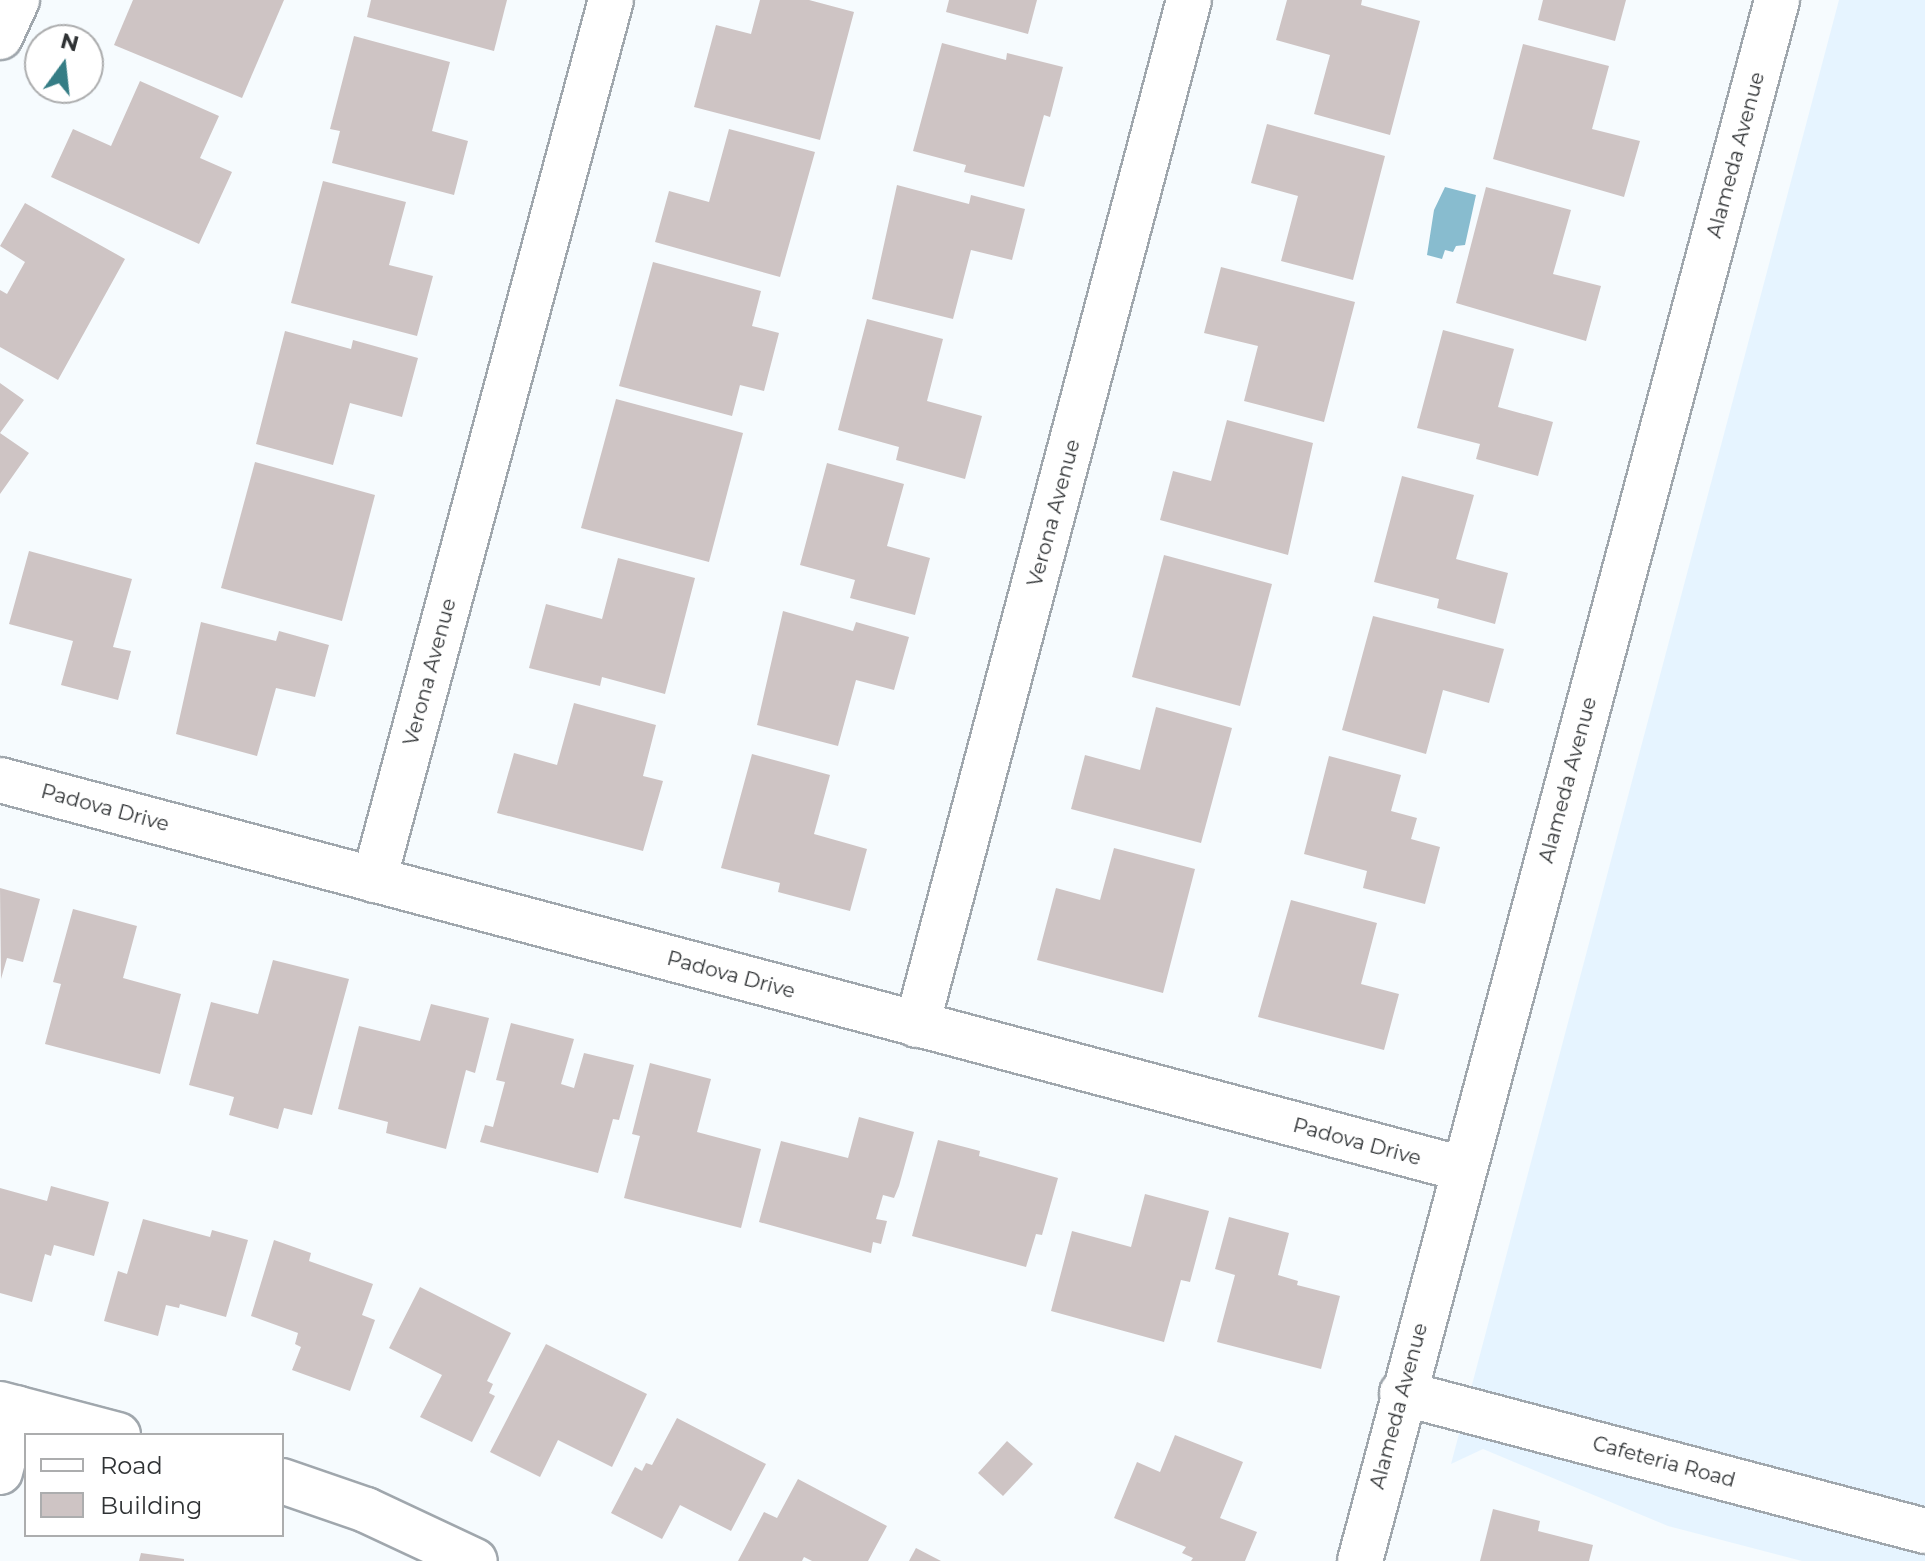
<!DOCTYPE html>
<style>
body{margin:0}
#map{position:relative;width:1925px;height:1561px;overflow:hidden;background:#f6fbfe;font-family:Montserrat,sans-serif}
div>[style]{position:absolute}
.built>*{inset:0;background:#e6f4ff}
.water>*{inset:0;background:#88bccf}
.building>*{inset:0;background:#cec4c4}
.roads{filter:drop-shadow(2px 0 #a0a7ad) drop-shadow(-2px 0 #a0a7ad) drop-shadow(0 2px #a0a7ad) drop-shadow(0 -2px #a0a7ad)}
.minor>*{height:44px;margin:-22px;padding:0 22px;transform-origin:22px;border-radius:22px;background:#fff}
span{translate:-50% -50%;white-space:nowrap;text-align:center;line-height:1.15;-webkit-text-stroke:7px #fff;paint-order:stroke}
.street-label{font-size:20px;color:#2f3234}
.legend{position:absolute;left:24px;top:1433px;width:260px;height:104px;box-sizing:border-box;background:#fff;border:2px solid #acadae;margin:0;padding:10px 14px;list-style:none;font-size:24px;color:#2f3234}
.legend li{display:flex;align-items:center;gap:16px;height:40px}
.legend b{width:40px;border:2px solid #acadae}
.north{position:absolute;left:24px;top:24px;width:80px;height:80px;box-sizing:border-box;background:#fff;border:2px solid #acadae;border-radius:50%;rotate:15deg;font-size:22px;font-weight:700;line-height:32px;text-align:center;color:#2f3234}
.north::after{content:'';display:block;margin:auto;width:28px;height:36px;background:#357d85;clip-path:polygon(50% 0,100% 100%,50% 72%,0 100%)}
</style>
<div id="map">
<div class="built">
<div style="clip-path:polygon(1839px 0,1925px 0,1925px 1561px,1802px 1561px,1668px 1526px,1483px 1449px,1451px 1464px)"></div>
</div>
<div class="water">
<div style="clip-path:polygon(1445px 187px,1476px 195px,1465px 245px,1456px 246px,1453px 252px,1445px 250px,1442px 259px,1427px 255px,1434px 210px)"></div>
</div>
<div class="building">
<div style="clip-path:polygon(133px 0,284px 0,242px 98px,114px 45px)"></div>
<div style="clip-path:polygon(371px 0,507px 0,494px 51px,367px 17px)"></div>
<div style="clip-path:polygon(760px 0,809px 0,854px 12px,820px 140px,694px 107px,716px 25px,751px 34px)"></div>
<div style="clip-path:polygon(949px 0,1037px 0,1028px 34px,946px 12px)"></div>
<div style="clip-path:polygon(1287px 0,1362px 0,1361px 5px,1420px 21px,1390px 135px,1314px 114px,1330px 55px,1276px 40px)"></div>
<div style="clip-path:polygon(1543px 0,1626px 0,1615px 41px,1538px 20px)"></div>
<div style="clip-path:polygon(354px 36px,450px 62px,432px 131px,468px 141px,454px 195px,332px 163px,340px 131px,330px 129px)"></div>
<div style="clip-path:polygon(942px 43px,1006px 60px,1007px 53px,1063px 67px,1050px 117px,1044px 115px,1024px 187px,964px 172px,966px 165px,913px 151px)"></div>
<div style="clip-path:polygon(1523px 44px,1609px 66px,1592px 129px,1640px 141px,1624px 197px,1493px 159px)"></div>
<div style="clip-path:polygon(140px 81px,219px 116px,200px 158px,232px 172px,199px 244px,51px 177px,73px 129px,111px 146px)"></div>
<div style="clip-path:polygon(1267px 124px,1385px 156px,1353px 280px,1281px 261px,1298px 196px,1251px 183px)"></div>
<div style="clip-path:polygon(729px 129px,815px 152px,780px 277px,655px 242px,669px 191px,709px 202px)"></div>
<div style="clip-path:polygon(323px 181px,406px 202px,389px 265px,433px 276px,417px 336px,291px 303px)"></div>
<div style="clip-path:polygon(897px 185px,969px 204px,971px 195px,1025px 209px,1012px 260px,971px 250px,953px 319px,872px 299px)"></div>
<div style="clip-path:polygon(1486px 187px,1571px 210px,1553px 274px,1601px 286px,1586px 341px,1456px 303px)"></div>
<div style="clip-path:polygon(25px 203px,125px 259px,58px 380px,0 347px,0 290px,7px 294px,25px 262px,0 246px)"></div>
<div style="clip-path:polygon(653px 262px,761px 291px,752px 326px,779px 333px,764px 391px,740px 385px,732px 416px,619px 386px)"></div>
<div style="clip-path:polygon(1221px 267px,1355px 302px,1324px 422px,1244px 401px,1258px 346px,1204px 333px)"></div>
<div style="clip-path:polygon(867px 319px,943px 339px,927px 401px,982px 416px,965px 479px,896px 460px,899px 447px,838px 430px)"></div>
<div style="clip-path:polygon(1443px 330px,1514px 349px,1498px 407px,1553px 422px,1538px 476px,1476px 459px,1480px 444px,1417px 428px)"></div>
<div style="clip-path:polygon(285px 331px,351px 349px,353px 340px,418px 358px,402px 417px,350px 403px,333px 465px,256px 444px)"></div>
<div style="clip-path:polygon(0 383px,24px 400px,0 433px,29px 453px,0 494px)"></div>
<div style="clip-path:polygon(616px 399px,743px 433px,709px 562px,581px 528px)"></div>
<div style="clip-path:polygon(1227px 420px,1313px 443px,1288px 555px,1160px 520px,1173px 471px,1211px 481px)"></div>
<div style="clip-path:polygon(255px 462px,375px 495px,342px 621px,221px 588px)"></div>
<div style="clip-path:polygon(827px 463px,904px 484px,887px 546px,930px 558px,915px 615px,850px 598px,855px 580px,800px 565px)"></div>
<div style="clip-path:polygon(1402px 476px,1474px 495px,1456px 559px,1508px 573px,1495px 624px,1437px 608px,1439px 599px,1374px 582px)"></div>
<div style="clip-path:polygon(29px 551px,132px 579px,113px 647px,131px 651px,118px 700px,61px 685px,73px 641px,9px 624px)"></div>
<div style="clip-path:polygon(1164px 555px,1272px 584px,1240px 706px,1132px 677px)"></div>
<div style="clip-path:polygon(618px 558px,695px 578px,665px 694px,602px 677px,600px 686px,529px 668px,546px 604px,602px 619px)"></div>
<div style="clip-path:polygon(783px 611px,853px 631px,856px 622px,909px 637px,894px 690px,856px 680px,838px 746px,757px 725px)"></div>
<div style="clip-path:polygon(1373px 616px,1504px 649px,1489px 703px,1443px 690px,1426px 754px,1342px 730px)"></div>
<div style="clip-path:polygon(201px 622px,276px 641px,279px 631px,329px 645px,315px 697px,276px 688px,257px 756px,176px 734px)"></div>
<div style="clip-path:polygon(574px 703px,656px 725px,643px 776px,663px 781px,643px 851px,497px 813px,514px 753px,557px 765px)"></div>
<div style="clip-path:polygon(1156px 707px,1232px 728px,1201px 843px,1071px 809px,1085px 755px,1140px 770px)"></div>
<div style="clip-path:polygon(752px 754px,830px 775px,814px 834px,867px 849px,850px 911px,778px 892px,780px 883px,721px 868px)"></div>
<div style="clip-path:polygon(1329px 756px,1401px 775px,1391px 811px,1417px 818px,1411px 839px,1440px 847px,1425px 904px,1363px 888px,1367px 871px,1304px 854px)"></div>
<div style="clip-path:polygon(1114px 848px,1195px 869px,1163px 993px,1037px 960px,1056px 888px,1100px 900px)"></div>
<div style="clip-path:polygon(0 888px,40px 899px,23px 962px,7px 958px,1px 979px)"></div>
<div style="clip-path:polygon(1291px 900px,1377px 923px,1361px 984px,1399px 994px,1384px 1050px,1258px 1017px)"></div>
<div style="clip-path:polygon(73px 909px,137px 926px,123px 978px,181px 994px,160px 1074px,45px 1044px,61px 984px,53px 982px)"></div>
<div style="clip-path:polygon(273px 960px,349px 979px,312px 1115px,284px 1108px,278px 1129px,229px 1115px,234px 1097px,189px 1085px,211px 1002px,258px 1014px)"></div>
<div style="clip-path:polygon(431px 1004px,489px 1018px,475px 1073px,466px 1070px,446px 1149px,386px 1133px,388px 1122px,338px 1109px,359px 1026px,420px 1041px)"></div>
<div style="clip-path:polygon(511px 1023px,574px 1039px,561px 1084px,574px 1088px,584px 1053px,634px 1065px,619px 1120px,613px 1119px,598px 1173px,480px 1142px,485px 1125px,493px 1127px,505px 1082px,496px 1080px)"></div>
<div style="clip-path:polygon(650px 1063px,711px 1079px,697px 1132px,761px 1149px,741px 1228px,624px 1198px,640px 1136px,632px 1134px)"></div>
<div style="clip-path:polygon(859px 1117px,914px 1132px,899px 1186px,894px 1198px,883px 1195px,876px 1219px,887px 1221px,881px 1244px,873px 1242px,871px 1253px,759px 1222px,781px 1141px,848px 1158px)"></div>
<div style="clip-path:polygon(938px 1140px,980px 1151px,979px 1156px,1058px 1178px,1042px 1235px,1036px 1234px,1026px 1267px,912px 1236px)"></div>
<div style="clip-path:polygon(51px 1186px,109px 1202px,94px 1256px,54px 1245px,51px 1256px,45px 1254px,32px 1302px,0 1293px,0 1188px,47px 1201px)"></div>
<div style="clip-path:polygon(1145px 1194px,1209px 1211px,1190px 1282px,1181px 1280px,1164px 1342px,1051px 1311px,1072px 1231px,1131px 1247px)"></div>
<div style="clip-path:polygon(1229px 1217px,1289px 1233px,1278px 1275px,1298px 1281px,1297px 1285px,1340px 1296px,1321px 1369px,1217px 1342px,1235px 1275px,1215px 1269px)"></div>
<div style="clip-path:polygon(143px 1219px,210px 1237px,212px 1230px,248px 1240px,226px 1317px,180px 1304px,179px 1308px,166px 1305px,158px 1336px,104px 1321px,118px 1271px,127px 1274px)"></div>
<div style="clip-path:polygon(274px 1240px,311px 1253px,309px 1261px,373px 1284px,362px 1315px,375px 1320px,350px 1391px,292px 1370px,301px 1347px,295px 1344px,298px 1333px,251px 1316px)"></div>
<div style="clip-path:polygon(420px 1287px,511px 1333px,487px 1381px,493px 1384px,489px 1393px,495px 1396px,472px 1442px,420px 1417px,442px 1375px,389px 1348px)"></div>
<div style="clip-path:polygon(546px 1344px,647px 1394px,612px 1467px,558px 1440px,540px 1477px,490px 1452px)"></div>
<div style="clip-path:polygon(677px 1418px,766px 1464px,731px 1531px,680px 1505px,662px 1539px,611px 1513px,635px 1467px,642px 1471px,646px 1463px,652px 1465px)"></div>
<div style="clip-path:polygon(1175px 1435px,1243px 1462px,1220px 1518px,1257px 1532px,1245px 1561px,1191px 1561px,1193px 1558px,1182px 1553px,1186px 1547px,1114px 1518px,1137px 1462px,1160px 1472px)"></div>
<div style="clip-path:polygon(1007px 1441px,1033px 1464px,1003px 1496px,978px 1473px)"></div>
<div style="clip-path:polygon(798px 1479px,887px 1526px,868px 1561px,812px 1561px,804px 1557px,802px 1561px,738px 1561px,764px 1512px,777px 1518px)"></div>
<div style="clip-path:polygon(1493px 1509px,1540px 1521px,1538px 1531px,1593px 1545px,1589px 1561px,1480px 1561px)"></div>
<div style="clip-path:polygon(916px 1548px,941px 1561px,909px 1561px)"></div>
<div style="clip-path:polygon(141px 1553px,184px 1559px,184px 1561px,139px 1561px)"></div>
</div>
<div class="roads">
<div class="minor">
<div style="left:0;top:37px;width:41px;rotate:-65.3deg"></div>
<div style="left:0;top:780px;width:1514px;rotate:14.89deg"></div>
<div style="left:374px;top:880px;width:911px;rotate:-74.93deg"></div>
<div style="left:917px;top:1025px;width:1060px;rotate:-75.14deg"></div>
<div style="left:1402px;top:1393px;width:541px;rotate:14.78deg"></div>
<div style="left:0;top:1404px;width:122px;rotate:14.7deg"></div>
<div style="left:0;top:1472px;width:66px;rotate:-75.1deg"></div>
<div style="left:282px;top:1481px;width:89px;rotate:19deg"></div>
<div style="left:366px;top:1510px;width:120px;rotate:25.1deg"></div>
<div style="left:1360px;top:1561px;width:1616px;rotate:-75.04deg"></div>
</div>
</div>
<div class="street-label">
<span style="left:1736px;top:155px;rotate:-75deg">Alameda Avenue</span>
<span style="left:1054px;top:513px;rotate:-75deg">Verona Avenue</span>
<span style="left:430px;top:672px;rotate:-75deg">Verona Avenue</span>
<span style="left:1568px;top:780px;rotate:-75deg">Alameda Avenue</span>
<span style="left:105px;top:808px;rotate:15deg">Padova Drive</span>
<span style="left:731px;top:975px;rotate:15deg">Padova Drive</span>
<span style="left:1357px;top:1142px;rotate:15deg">Padova Drive</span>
<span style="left:1399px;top:1406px;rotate:-75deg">Alameda Avenue</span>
<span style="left:1664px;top:1462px;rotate:15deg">Cafeteria Road</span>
</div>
<ul class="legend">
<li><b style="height:10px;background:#fff"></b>Road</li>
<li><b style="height:22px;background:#cec4c4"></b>Building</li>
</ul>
<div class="north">N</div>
</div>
